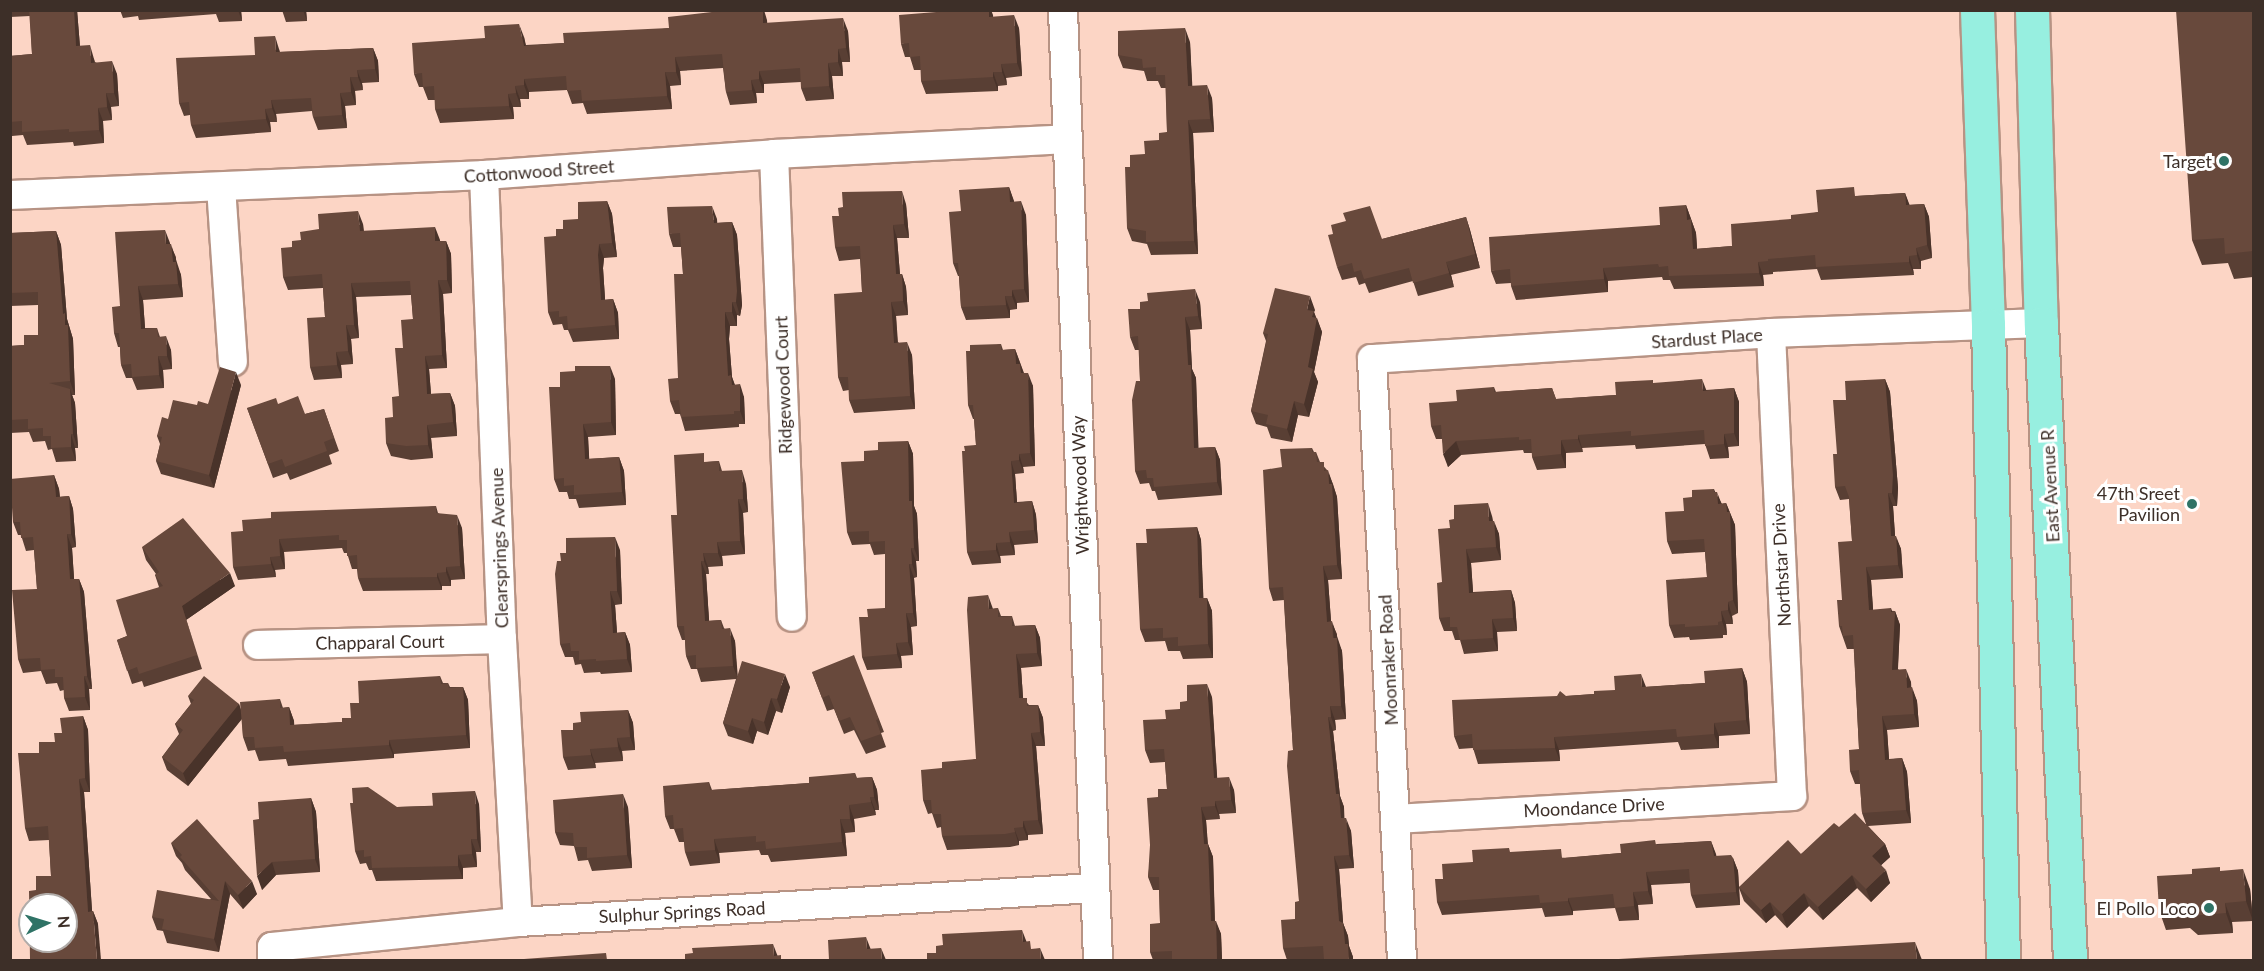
<!DOCTYPE html>
<style>
body{margin:0}
#map{position:relative;width:2264px;height:971px;overflow:hidden;background:#fcd5c5;font-family:Lato,sans-serif}
div>[style]{position:absolute}
.roads{filter:drop-shadow(2px 0 #b79384) drop-shadow(-2px 0 #b79384) drop-shadow(0 2px #b79384) drop-shadow(0 -2px #b79384)}
.minor>*{height:28px;margin:-14px;padding:0 14px;transform-origin:14px;border-radius:14px;background:#fff}
.major>*{height:33px;margin:-16.5px;padding:0 16.5px;transform-origin:16.5px;border-radius:16.5px;background:#97efe0}
.wall>*{inset:0;background:#593f34}
.shaded-wall>*{inset:0;background:#49332a}
.building>*{inset:0;background:#68493c}
.dots>*{width:16px;height:16px;translate:-50% -50%;box-sizing:border-box;border:3px solid #fff;border-radius:50%}
span{translate:-50% -50%;white-space:nowrap;text-align:center;line-height:1.15;-webkit-text-stroke:6px #fff;paint-order:stroke}
.poi-label{font-size:18px;color:#3d2f28}
.right{translate:-100% -50%;text-align:right}
.street-label{font-size:18px;color:#3d2f28}
.frame{position:absolute;inset:0;border:12px solid #3d2f28;pointer-events:none}
.north{position:absolute;left:18px;top:893px;width:60px;height:60px;box-sizing:border-box;background:#fff;border:2px solid #b1aca9;border-radius:50%;rotate:86deg;font-size:16px;font-weight:700;line-height:24px;text-align:center;color:#3d2f28}
.north::after{content:'';display:block;margin:auto;width:21px;height:27px;background:#2f7366;clip-path:polygon(50% 0,100% 100%,50% 72%,0 100%)}
</style>
<div id="map">
<div class="roads">
<div class="minor">
<div style="left:1063px;top:10px;width:951px;rotate:87.89deg"></div>
<div style="left:774px;top:154px;width:463px;rotate:87.8deg"></div>
<div style="left:484px;top:175px;width:464px;rotate:87.8deg"></div>
<div style="left:502px;top:639px;width:283px;rotate:86.8deg"></div>
<div style="left:221px;top:187px;width:175px;rotate:86.1deg"></div>
<div style="left:10px;top:195px;width:474px;rotate:-2.4deg"></div>
<div style="left:484px;top:175px;width:291px;rotate:-4.1deg"></div>
<div style="left:774px;top:154px;width:294px;rotate:-2.9deg"></div>
<div style="left:258px;top:645px;width:244px;rotate:-1.4deg"></div>
<div style="left:1396px;top:819px;width:397px;rotate:-3.3deg"></div>
<div style="left:1792px;top:796px;width:463px;rotate:-92.6deg"></div>
<div style="left:272px;top:960px;width:13px;rotate:-90deg"></div>
<div style="left:272px;top:947px;width:247px;rotate:-5.8deg"></div>
<div style="left:518px;top:922px;width:577px;rotate:-3.38deg"></div>
<div style="left:1402px;top:960px;width:602px;rotate:-92.86deg"></div>
<div style="left:1372px;top:359px;width:400px;rotate:-3.7deg"></div>
<div style="left:1771px;top:333px;width:270px;rotate:-2.1deg"></div>
</div>
<div class="major">
<div style="left:1977px;top:10px;width:315px;rotate:88deg"></div>
<div style="left:1988px;top:325px;width:635px;rotate:88.65deg"></div>
<div style="left:2032px;top:10px;width:313px;rotate:88.4deg"></div>
<div style="left:2041px;top:323px;width:638px;rotate:87.39deg"></div>
</div>
</div>
<div class="wall">
<div style="clip-path:polygon(10px 10px,77px 10px,80px 46px,94px 59px,95px 62px,117px 74px,119px 106px,111px 107px,112px 120px,103px 121px,104px 143px,74px 146px,73px 142px,27px 145px,23px 135px,12px 136px,10px 131px,10px 56px,32px 54px,30px 16px,10px 17px)"></div>
<div style="clip-path:polygon(120px 10px,241px 10px,242px 21px,219px 22px,216px 14px,139px 20px,138px 16px,123px 18px)"></div>
<div style="clip-path:polygon(282px 10px,306px 10px,307px 21px,286px 22px)"></div>
<div style="clip-path:polygon(2253px 10px,2253px 277px,2234px 279px,2228px 263px,2202px 265px,2192px 240px)"></div>
<div style="clip-path:polygon(993px 15px,993px 17px,1019px 28px,1022px 76px,1006px 78px,1007px 85px,998px 86px,998px 91px,926px 94px,921px 81px,921px 70px,914px 70px,910px 57px,905px 57px,901px 44px)"></div>
<div style="clip-path:polygon(767px 20px,767px 23px,848px 31px,850px 62px,842px 62px,843px 76px,832px 76px,834px 99px,806px 101px,801px 88px,801px 82px,764px 84px,764px 93px,756px 93px,757px 103px,730px 105px,726px 92px,723px 68px,680px 71px,681px 85px,670px 86px,672px 109px,587px 114px,583px 103px,572px 104px,567px 90px,529px 92px,529px 99px,520px 99px,521px 107px,513px 107px,514px 119px,440px 123px,435px 109px,435px 100px,428px 100px,423px 87px,419px 87px,414px 74px,524px 37px,526px 45px,564px 43px,669px 28px)"></div>
<div style="clip-path:polygon(1190px 42px,1192px 86px,1212px 98px,1214px 132px,1193px 133px,1198px 254px,1151px 255px,1147px 244px,1132px 241px,1127px 228px,1130px 167px,1145px 154px,1167px 132px,1166px 88px,1161px 88px,1158px 81px,1147px 81px,1144px 71px,1123px 68px,1118px 55px)"></div>
<div style="clip-path:polygon(373px 48px,378px 61px,379px 82px,362px 83px,363px 90px,355px 91px,356px 105px,345px 106px,347px 128px,318px 130px,313px 117px,312px 111px,276px 114px,277px 122px,270px 122px,271px 132px,196px 138px,191px 125px,190px 115px,184px 116px,179px 103px,255px 55px,279px 49px,280px 52px)"></div>
<div style="clip-path:polygon(1009px 187px,1014px 202px,1026px 215px,1029px 302px,1017px 303px,1017px 309px,1010px 310px,1010px 318px,966px 320px,961px 307px,959px 276px,958px 276px,953px 263px,961px 211px)"></div>
<div style="clip-path:polygon(1905px 193px,1909px 205px,1924px 204px,1929px 217px,1932px 258px,1921px 261px,1921px 269px,1913px 269px,1914px 275px,1821px 280px,1817px 269px,1773px 272px,1773px 274px,1763px 275px,1764px 286px,1674px 289px,1670px 280px,1663px 280px,1662px 277px,1608px 281px,1608px 292px,1516px 300px,1511px 286px,1511px 283px,1496px 284px,1491px 271px,1660px 225px,1686px 205px,1696px 233px,1697px 249px,1732px 246px,1791px 219px,1818px 212px,1857px 196px)"></div>
<div style="clip-path:polygon(607px 201px,612px 214px,617px 257px,604px 258px,603px 268px,605px 300px,613px 299px,618px 313px,619px 339px,573px 342px,568px 330px,564px 330px,562px 324px,553px 325px,548px 312px,556px 236px,563px 229px)"></div>
<div style="clip-path:polygon(906px 204px,909px 238px,897px 238px,900px 274px,902px 274px,906px 287px,908px 315px,896px 316px,898px 342px,912px 355px,915px 409px,854px 413px,849px 400px,849px 390px,843px 391px,838px 377px,862px 292px,860px 259px,839px 261px,835px 247px,839px 216px)"></div>
<div style="clip-path:polygon(1466px 217px,1470px 230px,1480px 268px,1451px 275px,1454px 287px,1418px 296px,1413px 281px,1369px 293px,1365px 283px,1359px 285px,1356px 277px,1342px 280px,1337px 267px,1382px 239px)"></div>
<div style="clip-path:polygon(717px 219px,717px 223px,732px 222px,737px 235px,742px 305px,740px 316px,737px 315px,737px 326px,730px 326px,729px 339px,732px 377px,735px 385px,744px 397px,745px 424px,739px 424px,739px 427px,685px 431px,681px 417px,680px 414px,675px 414px,670px 401px,678px 378px,683px 274px,681px 247px,673px 247px,669px 234px)"></div>
<div style="clip-path:polygon(363px 224px,364px 231px,440px 240px,440px 241px,446px 241px,451px 254px,452px 293px,443px 294px,447px 368px,429px 369px,431px 394px,450px 393px,455px 406px,457px 436px,431px 438px,433px 458px,411px 460px,391px 456px,386px 443px,399px 396px,403px 348px,413px 319px,411px 295px,356px 297px,359px 338px,351px 339px,353px 364px,341px 365px,342px 378px,314px 380px,310px 367px,325px 317px,323px 288px,288px 290px,283px 277px,292px 247px,301px 240px)"></div>
<div style="clip-path:polygon(56px 231px,61px 245px,67px 319px,73px 339px,75px 395px,72px 395px,75px 403px,78px 448px,75px 448px,76px 461px,56px 462px,52px 449px,48px 450px,45px 441px,33px 442px,29px 432px,10px 433px,10px 346px,24px 345px,38px 335px,38px 305px,10px 306px,10px 233px)"></div>
<div style="clip-path:polygon(170px 244px,176px 257px,176px 263px,181px 275px,183px 297px,143px 300px,145px 328px,157px 328px,160px 337px,171px 350px,172px 369px,163px 370px,164px 388px,137px 390px,132px 378px,126px 378px,121px 365px,120px 347px,118px 347px,114px 333px,120px 306px)"></div>
<div style="clip-path:polygon(1200px 302px,1202px 329px,1190px 330px,1192px 369px,1196px 378px,1198px 448px,1215px 447px,1220px 460px,1222px 495px,1158px 500px,1155px 491px,1152px 491px,1149px 483px,1140px 484px,1135px 471px,1140px 381px,1139px 350px,1135px 350px,1130px 337px)"></div>
<div style="clip-path:polygon(1315px 310px,1314px 312px,1322px 332px,1314px 372px,1318px 382px,1309px 417px,1298px 415px,1292px 442px,1271px 438px,1267px 427px,1256px 424px,1251px 411px,1266px 341px,1263px 333px)"></div>
<div style="clip-path:polygon(1001px 344px,1003px 350px,1015px 349px,1024px 373px,1033px 386px,1035px 466px,1023px 467px,1024px 473px,1015px 474px,1017px 502px,1032px 501px,1036px 515px,1038px 543px,1014px 545px,1015px 555px,1000px 556px,1001px 563px,972px 565px,967px 552px,965px 451px,976px 445px,974px 419px,973px 419px,968px 405px,970px 351px)"></div>
<div style="clip-path:polygon(615px 379px,616px 435px,588px 437px,589px 459px,619px 457px,624px 471px,626px 505px,579px 508px,576px 499px,569px 499px,567px 492px,559px 492px,554px 479px,560px 387px)"></div>
<div style="clip-path:polygon(1885px 379px,1890px 392px,1898px 488px,1897px 506px,1893px 506px,1895px 536px,1901px 549px,1903px 578px,1871px 580px,1873px 610px,1895px 611px,1900px 625px,1898px 669px,1911px 682px,1911px 687px,1917px 701px,1919px 727px,1887px 730px,1889px 759px,1902px 758px,1907px 772px,1911px 823px,1868px 826px,1885px 844px,1890px 857px,1881px 865px,1890px 883px,1871px 902px,1857px 888px,1823px 920px,1809px 906px,1787px 928px,1775px 915px,1766px 923px,1744px 901px,1739px 888px,1740px 905px,1696px 908px,1691px 895px,1690px 883px,1651px 885px,1653px 904px,1638px 905px,1639px 920px,1619px 921px,1615px 908px,1573px 911px,1573px 915px,1545px 917px,1542px 908px,1442px 915px,1437px 902px,1443px 879px,1473px 862px,1511px 852px,1565px 858px,1621px 853px,1657px 844px,1711px 841px,1716px 856px,1733px 858px,1738px 871px,1739px 887px,1801px 854px,1839px 827px,1866px 824px,1862px 813px,1860px 784px,1855px 784px,1850px 771px,1859px 749px,1854px 649px,1847px 649px,1839px 626px,1842px 600px,1852px 541px,1849px 499px,1840px 500px,1835px 487px,1837px 454px,1846px 400px)"></div>
<div style="clip-path:polygon(1654px 383px,1706px 390px,1734px 388px,1739px 402px,1739px 446px,1728px 447px,1729px 458px,1710px 459px,1705px 444px,1636px 449px,1635px 445px,1582px 448px,1583px 452px,1566px 453px,1566px 468px,1537px 470px,1532px 457px,1532px 453px,1524px 453px,1523px 450px,1461px 455px,1448px 467px,1442px 439px,1436px 439px,1431px 426px,1457px 401px,1494px 387px,1496px 392px,1552px 388px,1556px 399px,1616px 395px)"></div>
<div style="clip-path:polygon(241px 385px,214px 488px,161px 474px,156px 461px,160px 444px,157px 436px,168px 419px,197px 405px,208px 404px)"></div>
<div style="clip-path:polygon(278px 404px,305px 414px,324px 409px,339px 451px,329px 455px,332px 464px,290px 480px,287px 473px,273px 478px,247px 408px)"></div>
<div style="clip-path:polygon(908px 441px,913px 454px,914px 506px,917px 514px,919px 561px,916px 561px,917px 577px,914px 578px,917px 626px,911px 627px,913px 655px,901px 656px,902px 668px,867px 670px,862px 657px,868px 617px,885px 608px,885px 554px,874px 555px,870px 544px,852px 545px,847px 532px,864px 461px)"></div>
<div style="clip-path:polygon(1312px 448px,1314px 452px,1316px 452px,1320px 462px,1327px 470px,1333px 484px,1337px 497px,1342px 579px,1328px 580px,1331px 621px,1337px 634px,1337px 640px,1342px 651px,1346px 719px,1335px 720px,1336px 730px,1333px 731px,1340px 796px,1344px 807px,1344px 818px,1351px 831px,1354px 868px,1339px 869px,1343px 923px,1348px 936px,1349px 946px,1353px 957px,1324px 960px,1287px 960px,1283px 948px,1295px 919px,1299px 901px,1293px 750px,1284px 600px,1273px 601px,1269px 588px,1282px 467px)"></div>
<div style="clip-path:polygon(719px 461px,722px 471px,746px 484px,748px 512px,743px 513px,745px 554px,722px 556px,723px 566px,708px 567px,709px 574px,706px 574px,709px 621px,721px 620px,724px 628px,735px 641px,737px 676px,790px 687px,782px 713px,776px 711px,768px 735px,757px 731px,753px 744px,728px 736px,723px 723px,736px 679px,701px 682px,697px 669px,691px 669px,686px 656px,685px 640px,682px 640px,677px 626px,677px 515px,707px 462px)"></div>
<div style="clip-path:polygon(54px 475px,59px 489px,60px 497px,69px 496px,73px 509px,76px 547px,72px 548px,74px 579px,79px 579px,84px 592px,92px 689px,89px 689px,90px 710px,69px 711px,64px 698px,64px 690px,60px 691px,57px 683px,46px 684px,41px 671px,23px 673px,18px 659px,37px 589px,34px 550px,26px 551px,21px 535px,18px 535px,13px 522px)"></div>
<div style="clip-path:polygon(1715px 492px,1722px 504px,1726px 503px,1735px 525px,1738px 613px,1732px 616px,1733px 624px,1726px 624px,1727px 635px,1723px 635px,1723px 638px,1690px 640px,1689px 637px,1674px 638px,1669px 625px,1707px 577px,1705px 552px,1672px 554px,1667px 541px,1684px 511px)"></div>
<div style="clip-path:polygon(436px 506px,438px 513px,462px 528px,465px 579px,451px 580px,451px 586px,442px 586px,442px 590px,363px 591px,358px 578px,357px 569px,352px 569px,347px 553px,344px 553px,342px 548px,284px 552px,285px 569px,275px 570px,276px 577px,238px 580px,233px 567px,243px 531px)"></div>
<div style="clip-path:polygon(1492px 516px,1493px 521px,1499px 534px,1501px 560px,1471px 563px,1473px 592px,1511px 590px,1515px 603px,1517px 631px,1497px 632px,1498px 651px,1464px 654px,1460px 640px,1455px 640px,1452px 631px,1444px 631px,1439px 618px,1442px 582px,1450px 528px)"></div>
<div style="clip-path:polygon(1197px 527px,1201px 540px,1203px 598px,1207px 598px,1212px 611px,1213px 658px,1183px 659px,1180px 651px,1168px 651px,1165px 641px,1145px 642px,1140px 629px,1147px 543px)"></div>
<div style="clip-path:polygon(142px 547px,235px 586px,186px 620px,202px 669px,144px 687px,142px 681px,132px 684px,117px 640px,127px 636px,159px 587px,155px 575px,156px 574px,146px 560px)"></div>
<div style="clip-path:polygon(620px 550px,622px 604px,615px 605px,617px 633px,625px 632px,630px 645px,632px 672px,601px 674px,600px 672px,584px 673px,581px 664px,575px 665px,573px 657px,565px 657px,560px 644px)"></div>
<div style="clip-path:polygon(998px 608px,1001px 616px,1012px 616px,1015px 626px,1035px 625px,1040px 638px,1042px 666px,1021px 668px,1023px 698px,1029px 705px,1038px 705px,1043px 718px,1045px 746px,1036px 746px,1043px 834px,1028px 835px,1028px 840px,1019px 841px,1019px 845px,1010px 847px,947px 850px,942px 836px,941px 827px,937px 828px,932px 813px,928px 814px,923px 800px,942px 768px,976px 759px,993px 609px)"></div>
<div style="clip-path:polygon(1742px 668px,1747px 682px,1750px 734px,1719px 736px,1719px 748px,1681px 750px,1678px 742px,1559px 750px,1560px 761px,1478px 764px,1473px 748px,1459px 749px,1454px 736px,1566px 696px,1594px 694px,1646px 687px,1705px 683px)"></div>
<div style="clip-path:polygon(812px 672px,879px 719px,884px 732px,881px 733px,886px 747px,866px 754px,854px 730px,844px 734px,834px 709px,827px 711px)"></div>
<div style="clip-path:polygon(440px 676px,443px 683px,448px 683px,450px 687px,463px 687px,468px 700px,470px 748px,394px 754px,394px 758px,288px 766px,286px 759px,259px 761px,255px 750px,248px 751px,243px 737px,242px 719px,188px 786px,167px 770px,162px 757px,179px 734px,175px 724px,191px 704px,188px 696px,239px 704px,241px 710px,280px 699px,283px 708px,289px 707px,294px 721px,294px 725px,342px 722px,351px 718px,359px 703px)"></div>
<div style="clip-path:polygon(1212px 697px,1217px 778px,1234px 790px,1236px 813px,1219px 814px,1220px 819px,1206px 820px,1208px 844px,1213px 857px,1215px 921px,1221px 934px,1222px 960px,1153px 960px,1150px 952px,1160px 923px,1159px 890px,1153px 890px,1148px 877px,1158px 797px,1167px 789px,1165px 762px,1150px 763px,1145px 750px,1166px 719px,1180px 709px,1187px 701px)"></div>
<div style="clip-path:polygon(628px 710px,633px 723px,635px 750px,622px 751px,623px 761px,595px 763px,596px 768px,568px 770px,563px 757px,573px 730px,581px 722px)"></div>
<div style="clip-path:polygon(83px 716px,88px 730px,90px 792px,84px 792px,92px 911px,93px 911px,98px 924px,36px 890px,51px 876px,49px 840px,29px 841px,25px 828px,39px 753px,55px 742px,62px 733px)"></div>
<div style="clip-path:polygon(855px 773px,857px 778px,872px 777px,877px 790px,879px 810px,875px 810px,876px 815px,854px 819px,855px 832px,845px 833px,847px 856px,771px 862px,768px 855px,761px 855px,759px 850px,719px 853px,720px 863px,690px 866px,685px 852px,684px 842px,679px 842px,674px 829px,670px 829px,665px 816px,709px 782px,712px 790px,809px 783px)"></div>
<div style="clip-path:polygon(311px 798px,316px 812px,320px 872px,276px 875px,262px 890px,259px 819px)"></div>
<div style="clip-path:polygon(479px 804px,481px 852px,476px 852px,477px 867px,463px 868px,463px 879px,376px 881px,372px 870px,369px 870px,366px 863px,360px 864px,355px 851px,397px 807px)"></div>
<div style="clip-path:polygon(628px 807px,632px 868px,592px 871px,588px 860px,578px 861px,574px 846px,560px 845px,555px 832px)"></div>
<div style="clip-path:polygon(171px 843px,257px 894px,243px 909px,230px 894px,219px 952px,167px 943px,163px 931px,157px 930px,152px 917px,211px 899px,185px 870px,182px 863px,176px 856px)"></div>
<div style="clip-path:polygon(2222px 871px,2250px 889px,2253px 921px,2232px 922px,2233px 933px,2198px 935px,2190px 928px,2166px 930px,2159px 910px)"></div>
</div>
<div class="shaded-wall">
<div style="clip-path:polygon(74px 10px,77px 10px,81px 60px,76px 46px)"></div>
<div style="clip-path:polygon(238px 10px,241px 10px,242px 21px)"></div>
<div style="clip-path:polygon(303px 10px,306px 10px,307px 21px)"></div>
<div style="clip-path:polygon(763px 10px,764px 10px,767px 20px,768px 36px,763px 23px)"></div>
<div style="clip-path:polygon(989px 10px,991px 10px,993px 15px,994px 30px,989px 17px)"></div>
<div style="clip-path:polygon(1014px 15px,1019px 28px,1022px 76px,1017px 63px)"></div>
<div style="clip-path:polygon(843px 18px,848px 31px,850px 62px,846px 48px)"></div>
<div style="clip-path:polygon(519px 24px,524px 37px,528px 59px,524px 46px)"></div>
<div style="clip-path:polygon(1185px 28px,1190px 42px,1193px 99px,1188px 86px)"></div>
<div style="clip-path:polygon(275px 36px,279px 49px,281px 66px,276px 52px)"></div>
<div style="clip-path:polygon(90px 45px,94px 59px,96px 76px,91px 63px)"></div>
<div style="clip-path:polygon(373px 48px,378px 61px,379px 82px,375px 69px)"></div>
<div style="clip-path:polygon(838px 49px,842px 62px,843px 76px,838px 62px)"></div>
<div style="clip-path:polygon(675px 57px,680px 71px,681px 85px,676px 72px)"></div>
<div style="clip-path:polygon(112px 61px,117px 74px,119px 106px,114px 93px)"></div>
<div style="clip-path:polygon(828px 63px,832px 76px,834px 99px,829px 86px)"></div>
<div style="clip-path:polygon(1001px 64px,1006px 78px,1007px 85px,1002px 72px)"></div>
<div style="clip-path:polygon(357px 70px,362px 83px,363px 90px,358px 77px)"></div>
<div style="clip-path:polygon(759px 71px,764px 84px,764px 93px,759px 79px)"></div>
<div style="clip-path:polygon(665px 72px,670px 86px,672px 109px,667px 96px)"></div>
<div style="clip-path:polygon(993px 72px,998px 86px,998px 91px,993px 77px)"></div>
<div style="clip-path:polygon(350px 77px,355px 91px,356px 105px,351px 92px)"></div>
<div style="clip-path:polygon(524px 79px,529px 92px,529px 99px,524px 85px)"></div>
<div style="clip-path:polygon(751px 80px,756px 93px,757px 103px,752px 90px)"></div>
<div style="clip-path:polygon(1207px 85px,1212px 98px,1214px 132px,1210px 119px)"></div>
<div style="clip-path:polygon(515px 86px,520px 99px,521px 107px,516px 93px)"></div>
<div style="clip-path:polygon(106px 93px,111px 107px,112px 120px,107px 107px)"></div>
<div style="clip-path:polygon(340px 93px,345px 106px,347px 128px,342px 115px)"></div>
<div style="clip-path:polygon(508px 94px,513px 107px,514px 119px,509px 106px)"></div>
<div style="clip-path:polygon(271px 100px,276px 114px,277px 122px,272px 108px)"></div>
<div style="clip-path:polygon(98px 108px,103px 121px,104px 143px,99px 130px)"></div>
<div style="clip-path:polygon(265px 109px,270px 122px,271px 132px,266px 119px)"></div>
<div style="clip-path:polygon(1188px 120px,1193px 133px,1198px 254px,1194px 241px)"></div>
<div style="clip-path:polygon(1009px 187px,1014px 201px,1015px 215px,1010px 202px)"></div>
<div style="clip-path:polygon(902px 191px,906px 204px,909px 238px,904px 224px)"></div>
<div style="clip-path:polygon(1905px 193px,1910px 206px,1906px 205px)"></div>
<div style="clip-path:polygon(607px 201px,612px 214px,617px 257px,612px 243px)"></div>
<div style="clip-path:polygon(1021px 201px,1026px 215px,1029px 302px,1024px 289px)"></div>
<div style="clip-path:polygon(1924px 204px,1929px 217px,1932px 258px,1927px 245px)"></div>
<div style="clip-path:polygon(1686px 205px,1696px 233px,1698px 262px,1693px 249px,1687px 220px)"></div>
<div style="clip-path:polygon(712px 206px,717px 219px,718px 236px,714px 223px)"></div>
<div style="clip-path:polygon(358px 211px,363px 224px,364px 244px,360px 231px)"></div>
<div style="clip-path:polygon(1466px 217px,1470px 230px,1480px 268px,1475px 254px)"></div>
<div style="clip-path:polygon(732px 222px,737px 235px,742px 305px,740px 316px,736px 302px)"></div>
<div style="clip-path:polygon(893px 225px,897px 238px,901px 288px,896px 274px)"></div>
<div style="clip-path:polygon(435px 227px,440px 240px,440px 255px,435px 241px)"></div>
<div style="clip-path:polygon(165px 230px,170px 243px,171px 258px,166px 244px)"></div>
<div style="clip-path:polygon(56px 231px,61px 245px,67px 319px,73px 339px,75px 395px,70px 381px,65px 325px,63px 314px)"></div>
<div style="clip-path:polygon(446px 241px,451px 254px,452px 293px,447px 280px)"></div>
<div style="clip-path:polygon(171px 244px,181px 275px,183px 297px,178px 284px,173px 262px)"></div>
<div style="clip-path:polygon(599px 244px,604px 258px,603px 268px,606px 313px,601px 300px,598px 255px)"></div>
<div style="clip-path:polygon(1916px 248px,1921px 261px,1921px 269px,1917px 255px)"></div>
<div style="clip-path:polygon(1909px 256px,1913px 269px,1914px 275px,1909px 262px)"></div>
<div style="clip-path:polygon(1446px 262px,1451px 275px,1454px 287px,1449px 273px)"></div>
<div style="clip-path:polygon(1758px 262px,1763px 275px,1764px 286px,1759px 273px)"></div>
<div style="clip-path:polygon(1603px 268px,1608px 281px,1608px 292px,1604px 279px)"></div>
<div style="clip-path:polygon(902px 274px,906px 287px,908px 315px,903px 301px)"></div>
<div style="clip-path:polygon(438px 280px,443px 294px,447px 368px,442px 355px)"></div>
<div style="clip-path:polygon(351px 283px,356px 297px,359px 338px,354px 325px)"></div>
<div style="clip-path:polygon(138px 286px,143px 300px,146px 342px,141px 329px)"></div>
<div style="clip-path:polygon(1195px 289px,1200px 302px,1202px 329px,1198px 316px)"></div>
<div style="clip-path:polygon(1012px 290px,1017px 303px,1017px 309px,1012px 296px)"></div>
<div style="clip-path:polygon(1005px 296px,1010px 310px,1010px 318px,1006px 305px)"></div>
<div style="clip-path:polygon(1310px 296px,1315px 310px,1314px 312px,1317px 321px,1317px 318px,1322px 332px,1314px 372px,1318px 382px,1309px 417px,1304px 404px,1308px 367px,1307px 310px)"></div>
<div style="clip-path:polygon(613px 299px,618px 313px,619px 339px,615px 325px)"></div>
<div style="clip-path:polygon(732px 302px,737px 315px,737px 326px,732px 312px)"></div>
<div style="clip-path:polygon(891px 302px,896px 316px,898px 356px,894px 343px)"></div>
<div style="clip-path:polygon(725px 312px,730px 326px,729px 339px,732px 377px,736px 389px,733px 389px,728px 376px,725px 326px)"></div>
<div style="clip-path:polygon(1185px 317px,1190px 330px,1192px 369px,1196px 378px,1199px 461px,1194px 448px)"></div>
<div style="clip-path:polygon(346px 325px,351px 339px,353px 364px,348px 351px)"></div>
<div style="clip-path:polygon(166px 336px,171px 350px,172px 369px,167px 356px)"></div>
<div style="clip-path:polygon(907px 342px,912px 355px,915px 409px,910px 396px)"></div>
<div style="clip-path:polygon(1015px 349px,1025px 377px,1025px 387px,1016px 364px)"></div>
<div style="clip-path:polygon(336px 352px,341px 365px,342px 378px,337px 365px)"></div>
<div style="clip-path:polygon(158px 356px,163px 370px,164px 388px,159px 375px)"></div>
<div style="clip-path:polygon(425px 356px,429px 369px,432px 407px,427px 394px)"></div>
<div style="clip-path:polygon(610px 366px,615px 379px,616px 435px,611px 422px)"></div>
<div style="clip-path:polygon(236px 372px,241px 385px,214px 488px,209px 475px)"></div>
<div style="clip-path:polygon(1028px 373px,1033px 386px,1035px 466px,1030px 453px)"></div>
<div style="clip-path:polygon(1702px 379px,1707px 392px,1703px 391px)"></div>
<div style="clip-path:polygon(1885px 379px,1890px 392px,1898px 488px,1897px 506px,1892px 493px)"></div>
<div style="clip-path:polygon(740px 384px,744px 397px,745px 424px,740px 411px)"></div>
<div style="clip-path:polygon(1734px 388px,1739px 402px,1739px 446px,1734px 433px)"></div>
<div style="clip-path:polygon(70px 389px,75px 403px,78px 448px,73px 434px)"></div>
<div style="clip-path:polygon(450px 393px,455px 406px,457px 436px,453px 422px)"></div>
<div style="clip-path:polygon(1294px 401px,1298px 415px,1292px 442px,1287px 429px)"></div>
<div style="clip-path:polygon(583px 424px,588px 437px,590px 472px,585px 459px)"></div>
<div style="clip-path:polygon(427px 425px,431px 438px,433px 458px,428px 445px)"></div>
<div style="clip-path:polygon(71px 434px,75px 448px,76px 461px,71px 447px)"></div>
<div style="clip-path:polygon(1724px 434px,1728px 447px,1729px 458px,1724px 444px)"></div>
<div style="clip-path:polygon(1578px 435px,1582px 448px,1583px 452px,1578px 439px)"></div>
<div style="clip-path:polygon(1561px 440px,1566px 453px,1566px 468px,1561px 454px)"></div>
<div style="clip-path:polygon(908px 441px,913px 454px,914px 506px,917px 514px,919px 561px,914px 548px,909px 501px)"></div>
<div style="clip-path:polygon(1456px 441px,1461px 455px,1448px 467px,1443px 454px)"></div>
<div style="clip-path:polygon(1215px 447px,1220px 460px,1222px 495px,1217px 482px)"></div>
<div style="clip-path:polygon(1019px 454px,1023px 467px,1024px 473px,1019px 460px)"></div>
<div style="clip-path:polygon(619px 457px,624px 471px,626px 505px,622px 492px)"></div>
<div style="clip-path:polygon(1011px 461px,1015px 474px,1018px 516px,1014px 503px)"></div>
<div style="clip-path:polygon(742px 470px,746px 484px,748px 512px,743px 499px)"></div>
<div style="clip-path:polygon(1328px 470px,1337px 497px,1342px 579px,1337px 565px)"></div>
<div style="clip-path:polygon(54px 475px,59px 489px,61px 510px,56px 497px)"></div>
<div style="clip-path:polygon(1714px 489px,1718px 499px,1717px 492px,1722px 505px,1723px 517px,1714px 492px)"></div>
<div style="clip-path:polygon(1888px 493px,1893px 506px,1896px 549px,1891px 536px)"></div>
<div style="clip-path:polygon(69px 496px,73px 509px,76px 547px,71px 534px)"></div>
<div style="clip-path:polygon(738px 499px,743px 513px,745px 554px,740px 541px)"></div>
<div style="clip-path:polygon(1032px 501px,1036px 515px,1038px 543px,1034px 530px)"></div>
<div style="clip-path:polygon(1488px 503px,1492px 516px,1494px 535px,1489px 521px)"></div>
<div style="clip-path:polygon(1726px 503px,1735px 525px,1738px 613px,1733px 600px)"></div>
<div style="clip-path:polygon(457px 515px,462px 528px,465px 579px,460px 566px)"></div>
<div style="clip-path:polygon(1494px 521px,1499px 534px,1501px 560px,1496px 547px)"></div>
<div style="clip-path:polygon(1197px 527px,1201px 540px,1204px 611px,1199px 598px)"></div>
<div style="clip-path:polygon(1009px 532px,1014px 545px,1015px 555px,1010px 542px)"></div>
<div style="clip-path:polygon(67px 534px,72px 548px,75px 593px,70px 579px)"></div>
<div style="clip-path:polygon(1896px 536px,1901px 549px,1903px 578px,1898px 565px)"></div>
<div style="clip-path:polygon(615px 537px,620px 550px,622px 604px,617px 591px)"></div>
<div style="clip-path:polygon(279px 539px,284px 552px,285px 569px,280px 556px)"></div>
<div style="clip-path:polygon(717px 542px,722px 556px,723px 566px,718px 553px)"></div>
<div style="clip-path:polygon(996px 543px,1000px 556px,1001px 563px,996px 550px)"></div>
<div style="clip-path:polygon(911px 548px,916px 561px,917px 577px,912px 564px)"></div>
<div style="clip-path:polygon(1466px 549px,1471px 563px,1474px 606px,1469px 593px)"></div>
<div style="clip-path:polygon(703px 553px,708px 567px,709px 574px,704px 561px)"></div>
<div style="clip-path:polygon(270px 557px,275px 570px,276px 577px,271px 564px)"></div>
<div style="clip-path:polygon(701px 561px,706px 574px,710px 634px,705px 621px)"></div>
<div style="clip-path:polygon(909px 564px,914px 578px,917px 626px,913px 613px)"></div>
<div style="clip-path:polygon(1323px 566px,1328px 580px,1332px 635px,1327px 622px)"></div>
<div style="clip-path:polygon(446px 567px,451px 580px,451px 586px,446px 572px)"></div>
<div style="clip-path:polygon(1866px 567px,1871px 580px,1874px 623px,1869px 610px)"></div>
<div style="clip-path:polygon(230px 573px,235px 586px,186px 620px,202px 669px,182px 606px)"></div>
<div style="clip-path:polygon(437px 573px,442px 586px,442px 590px,437px 577px)"></div>
<div style="clip-path:polygon(79px 579px,84px 592px,92px 689px,87px 676px)"></div>
<div style="clip-path:polygon(1511px 590px,1515px 603px,1517px 631px,1513px 618px)"></div>
<div style="clip-path:polygon(610px 591px,615px 605px,618px 646px,613px 633px)"></div>
<div style="clip-path:polygon(988px 595px,993px 609px,989px 609px)"></div>
<div style="clip-path:polygon(1207px 598px,1212px 611px,1213px 658px,1208px 644px)"></div>
<div style="clip-path:polygon(1728px 602px,1732px 616px,1733px 624px,1728px 610px)"></div>
<div style="clip-path:polygon(1891px 608px,1895px 619px,1895px 611px,1900px 625px,1897px 683px,1892px 670px)"></div>
<div style="clip-path:polygon(1721px 611px,1726px 624px,1727px 635px,1722px 621px)"></div>
<div style="clip-path:polygon(906px 613px,911px 627px,913px 655px,908px 642px)"></div>
<div style="clip-path:polygon(1492px 619px,1497px 632px,1498px 651px,1493px 638px)"></div>
<div style="clip-path:polygon(1332px 621px,1342px 651px,1346px 719px,1341px 706px)"></div>
<div style="clip-path:polygon(1035px 625px,1040px 638px,1042px 666px,1037px 653px)"></div>
<div style="clip-path:polygon(730px 628px,735px 641px,738px 679px,733px 666px)"></div>
<div style="clip-path:polygon(625px 632px,630px 645px,632px 672px,627px 659px)"></div>
<div style="clip-path:polygon(896px 643px,901px 656px,902px 668px,897px 654px)"></div>
<div style="clip-path:polygon(1016px 654px,1021px 668px,1024px 712px,1019px 698px)"></div>
<div style="clip-path:polygon(1742px 668px,1747px 682px,1750px 734px,1746px 720px)"></div>
<div style="clip-path:polygon(1906px 669px,1911px 682px,1912px 701px,1907px 688px)"></div>
<div style="clip-path:polygon(785px 674px,790px 687px,782px 713px,777px 699px)"></div>
<div style="clip-path:polygon(1641px 674px,1646px 687px,1642px 687px)"></div>
<div style="clip-path:polygon(84px 676px,89px 689px,90px 710px,85px 697px)"></div>
<div style="clip-path:polygon(1207px 684px,1212px 697px,1218px 791px,1214px 778px)"></div>
<div style="clip-path:polygon(463px 687px,468px 700px,470px 748px,466px 735px)"></div>
<div style="clip-path:polygon(1912px 687px,1917px 701px,1919px 727px,1914px 714px)"></div>
<div style="clip-path:polygon(771px 698px,776px 711px,768px 735px,764px 722px)"></div>
<div style="clip-path:polygon(239px 704px,243px 717px,188px 786px,183px 773px)"></div>
<div style="clip-path:polygon(1038px 705px,1043px 718px,1045px 746px,1040px 732px)"></div>
<div style="clip-path:polygon(1330px 706px,1335px 720px,1336px 730px,1331px 717px)"></div>
<div style="clip-path:polygon(289px 707px,294px 721px,295px 738px,290px 725px)"></div>
<div style="clip-path:polygon(628px 710px,633px 723px,635px 750px,630px 737px)"></div>
<div style="clip-path:polygon(83px 716px,88px 730px,90px 792px,85px 778px)"></div>
<div style="clip-path:polygon(1882px 716px,1887px 730px,1890px 773px,1885px 760px)"></div>
<div style="clip-path:polygon(1328px 717px,1333px 731px,1340px 796px,1344px 807px,1345px 832px,1341px 818px,1336px 794px)"></div>
<div style="clip-path:polygon(752px 718px,757px 731px,753px 744px,748px 731px)"></div>
<div style="clip-path:polygon(1714px 723px,1719px 736px,1719px 748px,1714px 734px)"></div>
<div style="clip-path:polygon(1031px 733px,1036px 746px,1043px 834px,1038px 820px)"></div>
<div style="clip-path:polygon(1554px 737px,1559px 750px,1560px 761px,1555px 748px)"></div>
<div style="clip-path:polygon(617px 738px,622px 751px,623px 761px,618px 747px)"></div>
<div style="clip-path:polygon(389px 740px,394px 754px,394px 758px,389px 745px)"></div>
<div style="clip-path:polygon(590px 749px,595px 763px,596px 768px,591px 755px)"></div>
<div style="clip-path:polygon(1902px 758px,1907px 772px,1911px 823px,1906px 810px)"></div>
<div style="clip-path:polygon(872px 777px,877px 790px,879px 810px,874px 797px)"></div>
<div style="clip-path:polygon(1229px 777px,1234px 790px,1236px 813px,1231px 800px)"></div>
<div style="clip-path:polygon(79px 779px,84px 792px,93px 925px,88px 912px)"></div>
<div style="clip-path:polygon(475px 791px,479px 804px,481px 852px,477px 839px)"></div>
<div style="clip-path:polygon(623px 794px,628px 807px,632px 868px,627px 855px)"></div>
<div style="clip-path:polygon(870px 797px,875px 810px,876px 815px,871px 802px)"></div>
<div style="clip-path:polygon(311px 798px,316px 812px,320px 872px,315px 859px)"></div>
<div style="clip-path:polygon(1215px 801px,1219px 814px,1220px 819px,1215px 806px)"></div>
<div style="clip-path:polygon(849px 805px,854px 819px,855px 832px,850px 819px)"></div>
<div style="clip-path:polygon(1201px 807px,1206px 820px,1208px 852px,1208px 844px,1213px 857px,1215px 934px,1211px 921px)"></div>
<div style="clip-path:polygon(1346px 818px,1351px 831px,1354px 868px,1349px 855px)"></div>
<div style="clip-path:polygon(840px 819px,845px 833px,847px 856px,842px 842px)"></div>
<div style="clip-path:polygon(1023px 821px,1028px 835px,1028px 840px,1023px 827px)"></div>
<div style="clip-path:polygon(1014px 828px,1019px 841px,1019px 845px,1015px 832px)"></div>
<div style="clip-path:polygon(471px 839px,476px 852px,477px 867px,472px 854px)"></div>
<div style="clip-path:polygon(714px 839px,719px 853px,720px 863px,715px 850px)"></div>
<div style="clip-path:polygon(1711px 841px,1716px 854px,1719px 870px,1714px 856px)"></div>
<div style="clip-path:polygon(1885px 844px,1890px 857px,1877px 869px,1872px 856px)"></div>
<div style="clip-path:polygon(458px 855px,463px 868px,463px 879px,458px 866px)"></div>
<div style="clip-path:polygon(1334px 856px,1339px 869px,1344px 934px,1339px 921px)"></div>
<div style="clip-path:polygon(1733px 858px,1738px 871px,1740px 905px,1736px 892px)"></div>
<div style="clip-path:polygon(272px 862px,276px 875px,262px 890px,257px 876px)"></div>
<div style="clip-path:polygon(2243px 869px,2250px 889px,2253px 921px,2246px 901px)"></div>
<div style="clip-path:polygon(1886px 870px,1890px 883px,1871px 902px,1866px 889px)"></div>
<div style="clip-path:polygon(1646px 872px,1651px 885px,1653px 904px,1648px 891px)"></div>
<div style="clip-path:polygon(1852px 875px,1857px 888px,1823px 920px,1818px 907px)"></div>
<div style="clip-path:polygon(225px 881px,230px 894px,219px 952px,214px 939px)"></div>
<div style="clip-path:polygon(252px 881px,257px 894px,243px 909px,238px 895px)"></div>
<div style="clip-path:polygon(1633px 892px,1638px 905px,1639px 920px,1634px 906px)"></div>
<div style="clip-path:polygon(1804px 893px,1809px 906px,1787px 928px,1782px 914px)"></div>
<div style="clip-path:polygon(1568px 898px,1573px 911px,1573px 915px,1568px 901px)"></div>
<div style="clip-path:polygon(1770px 902px,1775px 915px,1766px 923px,1761px 910px)"></div>
<div style="clip-path:polygon(2225px 903px,2232px 922px,2233px 933px,2226px 913px)"></div>
<div style="clip-path:polygon(93px 911px,98px 924px,101px 960px,97px 960px)"></div>
<div style="clip-path:polygon(1216px 921px,1221px 934px,1222px 960px,1217px 960px)"></div>
<div style="clip-path:polygon(1343px 923px,1348px 936px,1349px 946px,1353px 957px,1353px 960px,1349px 960px,1345px 944px)"></div>
<div style="clip-path:polygon(1022px 930px,1027px 943px,1023px 942px)"></div>
<div style="clip-path:polygon(866px 937px,871px 950px,867px 949px)"></div>
<div style="clip-path:polygon(1915px 942px,1922px 960px,1917px 960px)"></div>
<div style="clip-path:polygon(773px 944px,778px 957px,774px 956px)"></div>
<div style="clip-path:polygon(881px 948px,886px 960px,882px 960px)"></div>
<div style="clip-path:polygon(1040px 948px,1045px 960px,1041px 960px)"></div>
</div>
<div class="building">
<div style="clip-path:polygon(29px 10px,74px 10px,76px 46px,90px 45px,91px 63px,112px 61px,114px 93px,106px 93px,107px 107px,98px 108px,99px 130px,69px 132px,69px 129px,22px 132px,22px 121px,10px 122px,10px 56px,32px 54px)"></div>
<div style="clip-path:polygon(729px 10px,763px 10px,763px 23px,843px 18px,846px 48px,838px 49px,838px 62px,828px 63px,829px 86px,801px 88px,800px 68px,759px 71px,759px 79px,751px 80px,752px 90px,726px 92px,722px 54px,675px 57px,676px 72px,665px 72px,667px 96px,582px 101px,581px 90px,567px 91px,566px 76px,524px 79px,524px 85px,515px 86px,516px 93px,508px 94px,509px 106px,435px 109px,434px 86px,423px 87px,422px 73px,414px 74px,412px 43px,485px 38px,484px 26px,519px 24px,524px 46px,564px 43px,563px 33px,669px 28px,668px 17px)"></div>
<div style="clip-path:polygon(961px 10px,989px 10px,989px 17px,1014px 15px,1017px 63px,1001px 64px,1002px 72px,993px 72px,993px 77px,921px 81px,920px 56px,910px 57px,909px 43px,901px 44px,899px 15px)"></div>
<div style="clip-path:polygon(2176px 10px,2253px 10px,2253px 251px,2225px 254px,2224px 238px,2192px 240px)"></div>
<div style="clip-path:polygon(1185px 28px,1188px 86px,1207px 85px,1210px 119px,1188px 120px,1194px 241px,1146px 242px,1146px 231px,1127px 228px,1125px 167px,1130px 167px,1130px 155px,1145px 154px,1144px 141px,1159px 140px,1159px 133px,1167px 132px,1165px 75px,1156px 75px,1156px 67px,1143px 68px,1142px 59px,1118px 55px,1118px 31px)"></div>
<div style="clip-path:polygon(275px 36px,276px 52px,373px 48px,375px 69px,357px 70px,358px 77px,350px 77px,351px 92px,340px 93px,342px 115px,313px 117px,311px 98px,271px 100px,272px 108px,265px 109px,266px 119px,191px 125px,189px 102px,179px 103px,176px 58px,255px 55px,254px 37px)"></div>
<div style="clip-path:polygon(1009px 187px,1010px 202px,1021px 201px,1024px 289px,1012px 290px,1012px 296px,1005px 296px,1006px 305px,961px 307px,958px 263px,953px 263px,949px 212px,961px 211px,959px 190px)"></div>
<div style="clip-path:polygon(1854px 187px,1855px 196px,1905px 193px,1906px 205px,1924px 204px,1927px 245px,1916px 248px,1917px 255px,1909px 256px,1909px 262px,1816px 267px,1815px 255px,1768px 259px,1768px 261px,1758px 262px,1759px 273px,1669px 276px,1668px 266px,1659px 267px,1658px 264px,1603px 268px,1604px 279px,1511px 286px,1510px 269px,1491px 271px,1489px 237px,1660px 225px,1659px 207px,1686px 205px,1687px 220px,1691px 219px,1693px 249px,1732px 246px,1731px 224px,1791px 219px,1791px 215px,1818px 212px,1816px 190px)"></div>
<div style="clip-path:polygon(902px 191px,904px 224px,893px 225px,896px 274px,902px 274px,903px 301px,891px 302px,894px 343px,907px 342px,910px 396px,849px 400px,848px 377px,838px 377px,834px 294px,862px 292px,860px 246px,835px 247px,832px 216px,839px 216px,838px 208px,843px 207px,842px 192px)"></div>
<div style="clip-path:polygon(607px 201px,612px 243px,599px 244px,598px 255px,601px 300px,613px 299px,615px 325px,568px 329px,567px 316px,559px 317px,559px 311px,548px 312px,544px 237px,556px 236px,556px 229px,563px 229px,563px 220px,578px 219px,578px 202px)"></div>
<div style="clip-path:polygon(712px 206px,714px 223px,732px 222px,737px 291px,736px 302px,732px 302px,732px 312px,725px 312px,725px 326px,728px 376px,731px 375px,732px 385px,740px 384px,740px 411px,734px 411px,734px 414px,681px 417px,679px 400px,670px 401px,668px 379px,678px 378px,674px 274px,683px 274px,680px 233px,669px 234px,667px 207px)"></div>
<div style="clip-path:polygon(1370px 206px,1382px 239px,1466px 217px,1475px 254px,1446px 262px,1449px 273px,1413px 283px,1409px 268px,1364px 279px,1361px 270px,1354px 272px,1352px 263px,1337px 267px,1328px 235px,1333px 234px,1331px 225px,1346px 221px,1343px 213px)"></div>
<div style="clip-path:polygon(358px 211px,360px 231px,435px 227px,435px 241px,446px 241px,447px 280px,438px 280px,442px 355px,425px 356px,427px 394px,450px 393px,453px 422px,427px 425px,428px 445px,406px 446px,386px 443px,385px 418px,393px 417px,392px 397px,399px 396px,395px 348px,403px 348px,401px 320px,413px 319px,410px 281px,351px 283px,354px 325px,346px 325px,348px 351px,336px 352px,337px 365px,310px 367px,307px 318px,325px 317px,322px 274px,283px 277px,281px 248px,292px 247px,292px 241px,301px 240px,300px 232px,319px 229px,318px 214px)"></div>
<div style="clip-path:polygon(165px 230px,166px 244px,171px 244px,173px 262px,176px 262px,178px 284px,138px 286px,141px 329px,157px 328px,158px 337px,166px 336px,167px 356px,158px 356px,159px 375px,132px 377px,131px 364px,121px 365px,119px 333px,114px 333px,112px 307px,120px 306px,115px 232px)"></div>
<div style="clip-path:polygon(56px 231px,63px 314px,65px 313px,65px 325px,68px 325px,70px 381px,49px 383px,70px 389px,73px 434px,71px 434px,71px 447px,51px 448px,51px 436px,43px 436px,43px 428px,28px 429px,28px 419px,10px 420px,10px 346px,24px 345px,24px 335px,38px 335px,38px 292px,10px 293px,10px 233px)"></div>
<div style="clip-path:polygon(1275px 288px,1310px 296px,1307px 310px,1314px 311px,1312px 317px,1317px 318px,1308px 367px,1313px 369px,1304px 404px,1294px 401px,1287px 429px,1266px 424px,1268px 415px,1251px 411px,1268px 334px,1263px 333px)"></div>
<div style="clip-path:polygon(1195px 289px,1198px 316px,1185px 317px,1188px 365px,1191px 365px,1194px 448px,1215px 447px,1217px 482px,1154px 487px,1153px 478px,1147px 478px,1146px 470px,1135px 471px,1132px 400px,1136px 381px,1140px 381px,1138px 336px,1130px 337px,1128px 309px,1140px 309px,1140px 302px,1148px 301px,1147px 293px)"></div>
<div style="clip-path:polygon(1001px 344px,1001px 350px,1015px 349px,1016px 364px,1020px 364px,1021px 373px,1028px 373px,1030px 453px,1019px 454px,1019px 460px,1011px 461px,1014px 503px,1032px 501px,1034px 530px,1009px 532px,1010px 542px,996px 543px,996px 550px,967px 552px,962px 451px,965px 451px,964px 446px,976px 445px,973px 405px,968px 405px,966px 351px,970px 351px,970px 345px)"></div>
<div style="clip-path:polygon(575px 366px,610px 366px,611px 422px,583px 424px,585px 459px,619px 457px,622px 492px,574px 495px,574px 485px,564px 486px,564px 478px,554px 479px,549px 387px,560px 387px,560px 372px,575px 371px)"></div>
<div style="clip-path:polygon(220px 367px,236px 372px,209px 475px,156px 461px,162px 437px,157px 436px,162px 417px,168px 419px,173px 400px,197px 405px,198px 401px,208px 404px)"></div>
<div style="clip-path:polygon(1702px 379px,1703px 391px,1734px 388px,1734px 433px,1724px 434px,1724px 444px,1705px 446px,1704px 430px,1631px 436px,1631px 431px,1578px 435px,1578px 439px,1561px 440px,1561px 454px,1532px 457px,1531px 439px,1519px 440px,1519px 437px,1456px 441px,1443px 454px,1441px 425px,1431px 426px,1429px 403px,1457px 401px,1456px 390px,1494px 387px,1494px 392px,1552px 388px,1556px 399px,1616px 395px,1615px 382px,1653px 380px,1653px 383px)"></div>
<div style="clip-path:polygon(1885px 379px,1893px 475px,1892px 493px,1888px 493px,1891px 536px,1896px 536px,1898px 565px,1866px 567px,1869px 610px,1891px 608px,1891px 612px,1895px 611px,1892px 670px,1906px 669px,1907px 688px,1912px 687px,1914px 714px,1882px 716px,1885px 760px,1902px 758px,1906px 810px,1862px 813px,1859px 770px,1850px 771px,1849px 750px,1859px 749px,1853px 635px,1843px 636px,1842px 626px,1839px 626px,1837px 600px,1842px 600px,1838px 542px,1852px 541px,1849px 497px,1845px 486px,1835px 487px,1833px 454px,1837px 454px,1833px 400px,1846px 400px,1845px 381px)"></div>
<div style="clip-path:polygon(298px 396px,305px 414px,324px 409px,334px 438px,324px 442px,327px 451px,285px 467px,282px 459px,268px 464px,247px 408px,276px 398px,278px 404px)"></div>
<div style="clip-path:polygon(908px 441px,909px 501px,912px 501px,914px 548px,911px 548px,912px 564px,909px 564px,913px 613px,906px 613px,908px 642px,896px 643px,897px 654px,862px 657px,859px 617px,868px 617px,867px 609px,885px 608px,885px 541px,869px 542px,869px 531px,847px 532px,841px 462px,864px 461px,864px 451px,878px 450px,878px 442px)"></div>
<div style="clip-path:polygon(1312px 448px,1312px 452px,1316px 452px,1317px 462px,1324px 462px,1324px 471px,1328px 470px,1329px 484px,1332px 484px,1337px 565px,1323px 566px,1327px 622px,1332px 621px,1333px 638px,1337px 638px,1341px 706px,1330px 706px,1331px 717px,1328px 717px,1336px 794px,1339px 794px,1341px 818px,1346px 818px,1349px 855px,1334px 856px,1339px 921px,1343px 923px,1345px 944px,1348px 944px,1349px 960px,1324px 960px,1323px 946px,1283px 948px,1281px 920px,1295px 919px,1295px 902px,1299px 901px,1287px 766px,1288px 751px,1293px 750px,1283px 587px,1269px 588px,1263px 470px,1282px 467px,1280px 449px)"></div>
<div style="clip-path:polygon(704px 453px,704px 462px,719px 461px,719px 471px,742px 470px,743px 499px,738px 499px,740px 541px,717px 542px,718px 553px,703px 553px,704px 561px,701px 561px,705px 621px,721px 620px,722px 629px,730px 628px,733px 666px,696px 668px,696px 655px,686px 656px,684px 626px,677px 626px,671px 515px,677px 515px,674px 455px)"></div>
<div style="clip-path:polygon(54px 475px,56px 497px,69px 496px,71px 534px,67px 534px,70px 579px,79px 579px,87px 676px,84px 676px,85px 697px,64px 698px,63px 677px,55px 677px,55px 669px,41px 670px,40px 658px,18px 659px,12px 590px,37px 589px,33px 537px,21px 538px,20px 522px,13px 522px,10px 479px)"></div>
<div style="clip-path:polygon(1714px 489px,1714px 492px,1717px 492px,1718px 504px,1726px 503px,1727px 512px,1730px 512px,1733px 600px,1728px 602px,1728px 610px,1721px 611px,1722px 621px,1718px 622px,1718px 625px,1685px 627px,1685px 624px,1669px 625px,1666px 580px,1707px 577px,1704px 539px,1667px 541px,1665px 512px,1684px 511px,1683px 498px,1692px 497px,1692px 490px)"></div>
<div style="clip-path:polygon(1488px 503px,1489px 521px,1494px 521px,1496px 547px,1466px 549px,1469px 593px,1511px 590px,1513px 618px,1492px 619px,1493px 638px,1460px 640px,1457px 627px,1450px 627px,1450px 617px,1439px 618px,1437px 583px,1442px 582px,1438px 529px,1450px 528px,1449px 520px,1454px 519px,1454px 505px)"></div>
<div style="clip-path:polygon(436px 506px,436px 513px,457px 515px,460px 566px,446px 567px,446px 572px,437px 573px,437px 577px,358px 578px,357px 555px,347px 556px,347px 540px,339px 540px,339px 535px,279px 539px,280px 556px,270px 557px,271px 564px,233px 567px,231px 532px,243px 531px,242px 520px,271px 518px,271px 512px)"></div>
<div style="clip-path:polygon(183px 518px,230px 573px,182px 606px,197px 655px,139px 674px,137px 667px,127px 671px,117px 640px,127px 636px,116px 600px,163px 586px,155px 575px,159px 572px,142px 547px)"></div>
<div style="clip-path:polygon(1197px 527px,1199px 598px,1207px 598px,1208px 644px,1178px 646px,1178px 637px,1163px 638px,1163px 628px,1140px 629px,1136px 543px,1147px 543px,1146px 529px)"></div>
<div style="clip-path:polygon(615px 537px,617px 591px,610px 591px,613px 633px,625px 632px,627px 659px,596px 661px,596px 659px,579px 660px,579px 651px,571px 651px,570px 643px,560px 644px,555px 574px,557px 561px,561px 561px,560px 553px,566px 553px,566px 538px)"></div>
<div style="clip-path:polygon(988px 595px,989px 609px,998px 608px,998px 617px,1012px 616px,1012px 626px,1035px 625px,1037px 653px,1016px 654px,1019px 698px,1027px 698px,1027px 706px,1038px 705px,1040px 732px,1031px 733px,1038px 820px,1023px 821px,1023px 827px,1014px 828px,1015px 832px,1005px 834px,942px 836px,941px 814px,932px 814px,931px 800px,923px 800px,921px 770px,942px 768px,942px 762px,976px 759px,967px 610px,968px 597px)"></div>
<div style="clip-path:polygon(854px 655px,879px 719px,876px 720px,881px 734px,861px 741px,850px 717px,839px 721px,829px 695px,822px 698px,812px 672px)"></div>
<div style="clip-path:polygon(742px 661px,785px 674px,777px 699px,771px 698px,764px 722px,752px 718px,748px 731px,723px 723px)"></div>
<div style="clip-path:polygon(1742px 668px,1746px 720px,1714px 723px,1714px 734px,1677px 737px,1676px 729px,1554px 737px,1555px 748px,1473px 750px,1472px 734px,1454px 736px,1452px 700px,1557px 696px,1560px 691px,1566px 696px,1594px 694px,1594px 691px,1615px 690px,1614px 676px,1641px 674px,1642px 687px,1705px 683px,1704px 671px)"></div>
<div style="clip-path:polygon(204px 676px,239px 704px,183px 773px,162px 757px,183px 730px,175px 724px,194px 700px,188px 696px)"></div>
<div style="clip-path:polygon(440px 676px,441px 684px,448px 683px,449px 688px,463px 687px,466px 735px,389px 740px,389px 745px,284px 752px,283px 746px,255px 748px,254px 737px,243px 737px,240px 702px,280px 699px,280px 708px,289px 707px,290px 725px,342px 722px,342px 718px,351px 718px,350px 703px,359px 703px,358px 681px)"></div>
<div style="clip-path:polygon(1207px 684px,1214px 778px,1229px 777px,1231px 800px,1215px 801px,1215px 806px,1201px 807px,1204px 844px,1208px 844px,1211px 921px,1216px 921px,1217px 960px,1172px 960px,1172px 951px,1150px 952px,1150px 924px,1160px 923px,1159px 877px,1148px 877px,1150px 845px,1147px 798px,1158px 797px,1158px 789px,1167px 789px,1164px 749px,1145px 750px,1143px 720px,1166px 719px,1165px 710px,1180px 709px,1180px 702px,1187px 701px,1187px 685px)"></div>
<div style="clip-path:polygon(628px 710px,630px 737px,617px 738px,618px 747px,590px 749px,591px 755px,563px 757px,561px 730px,573px 730px,573px 723px,581px 722px,580px 712px)"></div>
<div style="clip-path:polygon(evenodd,83px 716px,85px 778px,79px 779px,88px 912px,93px 911px,97px 960px,30px 960px,29px 891px,36px 890px,36px 876px,51px 876px,48px 826px,25px 828px,18px 753px,39px 753px,39px 742px,55px 742px,54px 733px,62px 733px,60px 718px,83px 716px,30px 905px,66px 905px,66px 941px,30px 941px,30px 905px)"></div>
<div style="clip-path:polygon(855px 773px,856px 778px,872px 777px,874px 797px,870px 797px,871px 802px,849px 805px,850px 819px,840px 819px,842px 842px,766px 849px,765px 841px,756px 842px,756px 836px,714px 839px,715px 850px,685px 852px,683px 828px,674px 829px,673px 815px,665px 816px,663px 786px,709px 782px,710px 790px,809px 783px,809px 777px)"></div>
<div style="clip-path:polygon(368px 787px,397px 807px,433px 806px,432px 793px,475px 791px,477px 839px,471px 839px,472px 854px,458px 855px,458px 866px,372px 868px,371px 856px,364px 857px,364px 850px,355px 851px,350px 803px,353px 803px,352px 788px)"></div>
<div style="clip-path:polygon(623px 794px,627px 855px,587px 858px,587px 847px,574px 847px,573px 833px,555px 832px,553px 800px)"></div>
<div style="clip-path:polygon(311px 798px,315px 859px,272px 862px,257px 876px,253px 820px,259px 819px,258px 802px)"></div>
<div style="clip-path:polygon(1855px 813px,1885px 844px,1872px 856px,1886px 870px,1866px 889px,1852px 875px,1818px 907px,1804px 893px,1782px 914px,1770px 902px,1761px 910px,1739px 887px,1788px 840px,1801px 854px,1834px 823px,1839px 827px)"></div>
<div style="clip-path:polygon(197px 819px,252px 881px,238px 895px,225px 881px,214px 939px,162px 929px,164px 919px,152px 917px,157px 890px,219px 901px,180px 857px,182px 855px,171px 843px)"></div>
<div style="clip-path:polygon(1655px 840px,1656px 845px,1711px 841px,1714px 856px,1731px 855px,1733px 858px,1736px 892px,1691px 895px,1689px 869px,1646px 872px,1648px 891px,1633px 892px,1634px 906px,1615px 908px,1613px 894px,1568px 898px,1568px 901px,1540px 903px,1539px 895px,1437px 902px,1435px 879px,1443px 879px,1442px 864px,1473px 862px,1472px 850px,1509px 848px,1510px 852px,1561px 849px,1562px 858px,1621px 853px,1620px 844px)"></div>
<div style="clip-path:polygon(2220px 867px,2220px 871px,2243px 869px,2246px 901px,2225px 903px,2226px 913px,2191px 916px,2182px 909px,2159px 910px,2157px 876px,2192px 874px,2192px 869px)"></div>
<div style="clip-path:polygon(1022px 930px,1023px 942px,1030px 941px,1031px 949px,1040px 948px,1041px 960px,927px 960px,927px 953px,936px 953px,936px 946px,943px 945px,942px 934px)"></div>
<div style="clip-path:polygon(866px 937px,867px 949px,881px 948px,882px 960px,829px 960px,828px 940px)"></div>
<div style="clip-path:polygon(1915px 942px,1917px 960px,1601px 960px)"></div>
<div style="clip-path:polygon(773px 944px,774px 956px,781px 955px,781px 960px,671px 960px,685px 959px,685px 954px,693px 953px,692px 948px)"></div>
<div style="clip-path:polygon(606px 953px,607px 960px,524px 960px,524px 959px)"></div>
</div>
<div class="dots">
<div style="left:2224px;top:161px;background:#2f7366"></div>
<div style="left:2192px;top:504px;background:#2f7366"></div>
<div style="left:2209px;top:908px;background:#2f7366"></div>
</div>
<div class="poi-label">
<span class="right" style="left:2212px;top:161px">Target</span>
<span class="right" style="left:2180px;top:504px">47th Sreet<br>Pavilion</span>
<span class="right" style="left:2197px;top:908px">El Pollo Loco</span>
</div>
<div class="street-label">
<span style="left:539px;top:171px;rotate:-4deg">Cottonwood Street</span>
<span style="left:1707px;top:338px;rotate:-4deg">Stardust Place</span>
<span style="left:783px;top:385px;rotate:-92deg">Ridgewood Court</span>
<span style="left:1080px;top:485px;rotate:-92deg">Wrightwood Way</span>
<span style="left:2050px;top:486px;rotate:-93deg">East Avenue R</span>
<span style="left:499px;top:548px;rotate:-92deg">Clearsprings Avenue</span>
<span style="left:1781px;top:565px;rotate:-93deg">Northstar Drive</span>
<span style="left:380px;top:642px;rotate:-1deg">Chapparal Court</span>
<span style="left:1388px;top:660px;rotate:-93deg">Moonraker Road</span>
<span style="left:1594px;top:807px;rotate:-3deg">Moondance Drive</span>
<span style="left:682px;top:912px;rotate:-3deg">Sulphur Springs Road</span>
</div>
<div class="frame"></div>
<div class="north">N</div>
</div>
